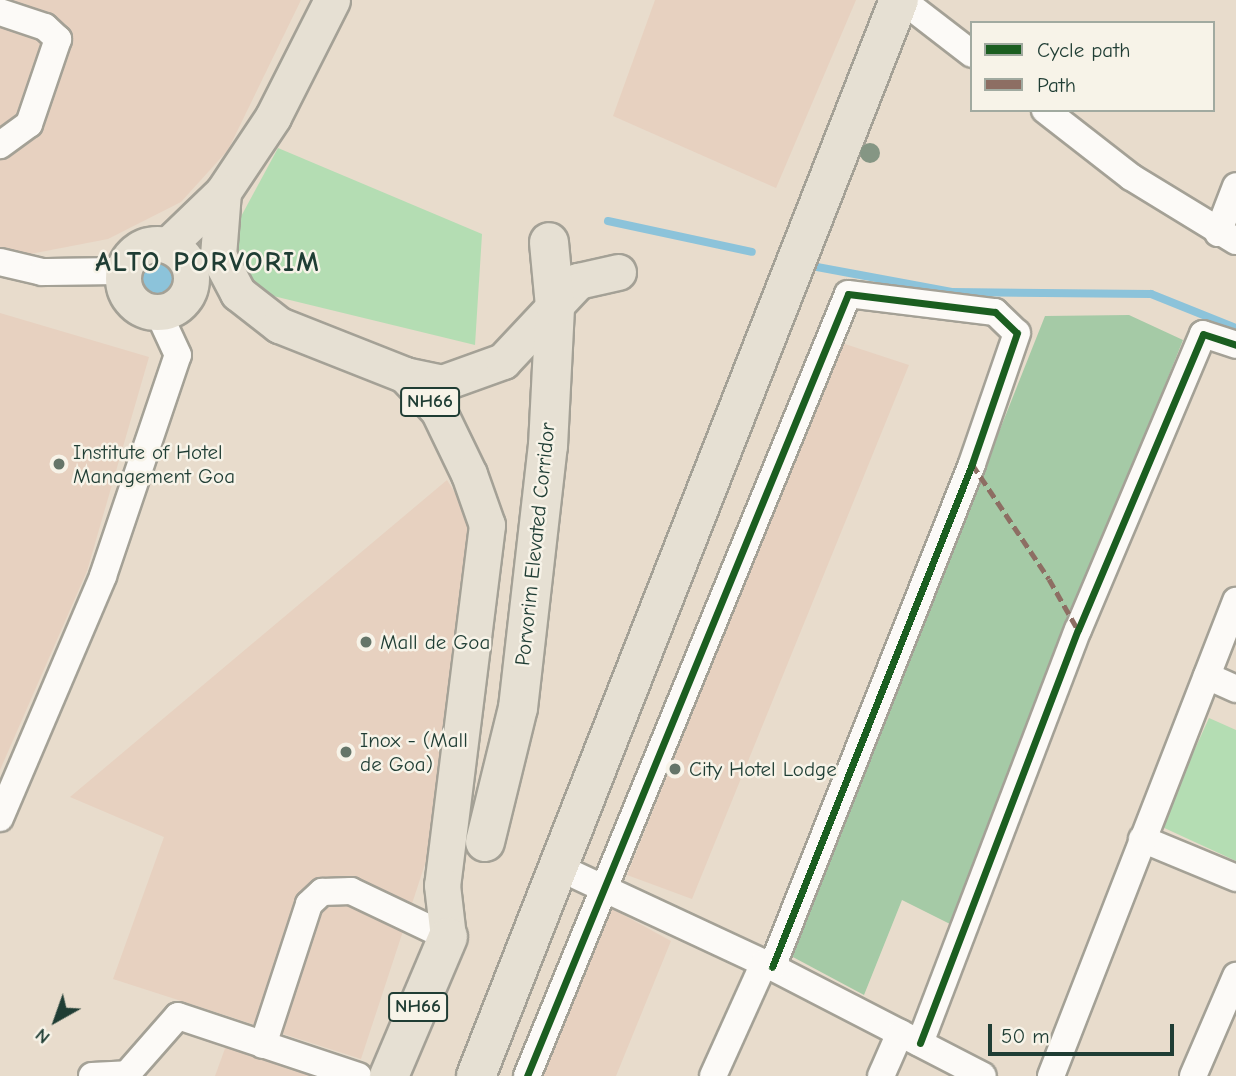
<!DOCTYPE html>
<style>
body{margin:0}
#map{position:relative;width:1236px;height:1076px;overflow:hidden;background:#e8dccc;font-family:"Comic Neue",sans-serif}
div>[style]{position:absolute}
.built>*{inset:0;background:#e7d1c0}
.green>*{inset:0;background:#b4ddb3}
.forest>*{inset:0;background:#a5caa6}
.water>*{inset:0;background:#8cc3da}
.round{border-radius:50%}
.stream>*{height:8px;margin:-4px;padding:0 4px;transform-origin:4px;border-radius:4px;background:#8cc3da}
.roads{filter:drop-shadow(2px 0 #a4a196) drop-shadow(-2px 0 #a4a196) drop-shadow(0 2px #a4a196) drop-shadow(0 -2px #a4a196)}
.minor>*{height:26px;margin:-13px;padding:0 13px;transform-origin:13px;border-radius:13px;background:#fcfaf7}
.major>*{height:35px;margin:-17.5px;padding:0 17.5px;transform-origin:17.5px;border-radius:17.5px;background:#e6e0d3}
.major>.ring{margin:-17.5px;padding:0;box-sizing:content-box;background:none;border:35px solid #e6e0d3;border-radius:50%}
.highway>*{height:38px;margin:-19px;padding:0 19px;transform-origin:19px;border-radius:19px;background:#e6e0d3}
.quiet>*{height:5px;margin-top:-2.5px;transform-origin:0;background:repeating-linear-gradient(90deg,#8d6e63 0 10px,transparent 0 15px)}
.cycleway>*{height:7px;margin:-3.5px;padding:0 3.5px;transform-origin:3.5px;border-radius:3.5px;background:#1b5e20}
.trees>*{width:20px;height:20px;margin:-10px;border-radius:50%;background:#859684}
.dots>*{width:19px;height:19px;translate:-50% -50%;box-sizing:border-box;border:4px solid #f7f3e8;border-radius:50%}
span{translate:-50% -50%;white-space:nowrap;text-align:center;line-height:1.15;-webkit-text-stroke:5px #f7f3e8;paint-order:stroke}
.shield-label span{padding:2px 5px;background:#f7f3e8;border:2px solid;border-radius:5px;-webkit-text-stroke-width:0}
.shield-label{font-size:19px;color:#1f3d34;font-weight:700}
.poi-label{font-size:21px;color:#1f3d34}
.left{translate:0 -50%;text-align:left}
.street-label{font-size:21px;color:#1f3d34}
.district-label{font-size:28px;color:#1f3d34;font-weight:700;letter-spacing:2px}
.legend{position:absolute;left:970px;top:21px;width:245px;height:91px;box-sizing:border-box;background:#f7f3e8;border:2px solid #a1aaa0;margin:0;padding:9px 12px;list-style:none;font-size:21px;color:#1f3d34}
.legend li{display:flex;align-items:center;gap:14px;height:35px}
.legend b{width:35px;border:2px solid #a1aaa0}
.north{position:absolute;left:21px;top:985px;width:70px;height:70px;-webkit-text-stroke:5px #f7f3e8;paint-order:stroke;rotate:220deg;font-size:19px;font-weight:700;line-height:28px;text-align:center;color:#1f3d34}
.north::after{content:'';display:block;margin:auto;width:24px;height:32px;background:#1f3d34;clip-path:polygon(50% 0,100% 100%,50% 72%,0 100%)}
.scale{position:absolute;left:988px;top:1024px;width:186px;height:32px;box-sizing:border-box;border:4px solid #1f3d34;border-top:0;padding-left:9px;font-size:21px;line-height:24px;white-space:nowrap;color:#1f3d34;-webkit-text-stroke:5px #f7f3e8;paint-order:stroke}
</style>
<div id="map">
<div class="built">
<div style="clip-path:polygon(0 0,301px 0,228px 150px,181px 202px,108px 239px,25px 255px,0 249px)"></div>
<div style="clip-path:polygon(655px 0,856px 0,776px 188px,613px 116px)"></div>
<div style="clip-path:polygon(0 313px,149px 357px,87px 571px,0 770px)"></div>
<div style="clip-path:polygon(842px 343px,909px 365px,692px 899px,627px 875px)"></div>
<div style="clip-path:polygon(447px 480px,471px 518px,428px 855px,361px 1059px,113px 979px,164px 837px,70px 797px)"></div>
<div style="clip-path:polygon(598px 901px,671px 941px,616px 1076px,529px 1076px)"></div>
<div style="clip-path:polygon(227px 1043px,310px 1076px,215px 1076px)"></div>
</div>
<div class="green">
<div style="clip-path:polygon(278px 148px,482px 234px,475px 345px,265px 294px,237px 266px,231px 235px)"></div>
<div style="clip-path:polygon(1209px 718px,1236px 730px,1236px 861px,1160px 826px)"></div>
</div>
<div class="forest">
<div style="clip-path:polygon(1129px 315px,1183px 340px,950px 924px,902px 900px,864px 995px,791px 956px,1045px 316px)"></div>
</div>
<div class="water">
<div class="round" style="left:137px;top:259px;width:38px;height:38px"></div>
</div>
<div class="stream">
<div style="left:608px;top:221px;width:147px;rotate:12.1deg"></div>
<div style="left:817px;top:267px;width:137px;rotate:10.5deg"></div>
<div style="left:952px;top:292px;width:199px;rotate:0.6deg"></div>
<div style="left:1151px;top:294px;width:92px;rotate:21.8deg"></div>
</div>
<div class="roads">
<div class="minor">
<div style="left:902px;top:0;width:88px;rotate:37.6deg"></div>
<div style="left:0;top:12px;width:47px;rotate:18.4deg"></div>
<div style="left:45px;top:27px;width:18px;rotate:43deg"></div>
<div style="left:58px;top:39px;width:90px;rotate:108.8deg"></div>
<div style="left:29px;top:124px;width:36px;rotate:144deg"></div>
<div style="left:1045px;top:110px;width:109px;rotate:37.9deg"></div>
<div style="left:1131px;top:177px;width:123px;rotate:31.4deg"></div>
<div style="left:1218px;top:233px;width:50px;rotate:-69deg"></div>
<div style="left:0;top:262px;width:43px;rotate:13.4deg"></div>
<div style="left:42px;top:272px;width:81px;rotate:-0.7deg"></div>
<div style="left:1207px;top:676px;width:32px;rotate:24deg"></div>
<div style="left:0;top:818px;width:263px;rotate:-66.9deg"></div>
<div style="left:103px;top:576px;width:233px;rotate:-71.3deg"></div>
<div style="left:178px;top:355px;width:47px;rotate:-114.9deg"></div>
<div style="left:1142px;top:839px;width:102px;rotate:22.5deg"></div>
<div style="left:560px;top:868px;width:234px;rotate:25deg"></div>
<div style="left:772px;top:967px;width:237px;rotate:27.3deg"></div>
<div style="left:920px;top:1043px;width:442px;rotate:-69.1deg"></div>
<div style="left:1078px;top:630px;width:321px;rotate:-67.1deg"></div>
<div style="left:1203px;top:334px;width:35px;rotate:18deg"></div>
<div style="left:263px;top:1045px;width:148px;rotate:-71.9deg"></div>
<div style="left:309px;top:904px;width:18px;rotate:-43deg"></div>
<div style="left:322px;top:892px;width:29px;rotate:-2deg"></div>
<div style="left:351px;top:891px;width:107px;rotate:25.4deg"></div>
<div style="left:92px;top:1076px;width:35px;rotate:-3deg"></div>
<div style="left:127px;top:1074px;width:77px;rotate:-48.7deg"></div>
<div style="left:178px;top:1016px;width:190px;rotate:18.4deg"></div>
<div style="left:527px;top:1076px;width:845px;rotate:-67.68deg"></div>
<div style="left:848px;top:294px;width:148px;rotate:7deg"></div>
<div style="left:995px;top:312px;width:30px;rotate:44deg"></div>
<div style="left:1017px;top:333px;width:139px;rotate:109deg"></div>
<div style="left:972px;top:464px;width:541px;rotate:111.68deg"></div>
<div style="left:713px;top:1076px;width:124px;rotate:-65.7deg"></div>
<div style="left:881px;top:1076px;width:47px;rotate:-66.2deg"></div>
<div style="left:1051px;top:1076px;width:510px;rotate:-68.72deg"></div>
<div style="left:1193px;top:1076px;width:109px;rotate:-66.7deg"></div>
</div>
<div class="major">
<div style="left:332px;top:0;width:131px;rotate:116.8deg"></div>
<div style="left:273px;top:117px;width:90px;rotate:123.7deg"></div>
<div style="left:223px;top:192px;width:63px;rotate:94.5deg"></div>
<div style="left:218px;top:255px;width:43px;rotate:62.2deg"></div>
<div style="left:238px;top:293px;width:52px;rotate:38deg"></div>
<div style="left:279px;top:325px;width:136px;rotate:21.6deg"></div>
<div style="left:405px;top:375px;width:48px;rotate:46.7deg"></div>
<div style="left:438px;top:410px;width:71px;rotate:64.2deg"></div>
<div style="left:469px;top:474px;width:54px;rotate:70.6deg"></div>
<div style="left:487px;top:525px;width:363px;rotate:97.1deg"></div>
<div style="left:442px;top:885px;width:52px;rotate:83.4deg"></div>
<div class="ring" style="left:123px;top:244px;width:33px;height:33px"></div>
<div style="left:168px;top:245px;width:76px;rotate:-43.9deg"></div>
<div style="left:405px;top:375px;width:38px;rotate:12deg"></div>
<div style="left:442px;top:383px;width:65px;rotate:-19.8deg"></div>
<div style="left:503px;top:361px;width:110px;rotate:-46.8deg"></div>
<div style="left:578px;top:281px;width:41px;rotate:-12.7deg"></div>
</div>
<div class="highway">
<div style="left:485px;top:842px;width:138px;rotate:-76.2deg"></div>
<div style="left:518px;top:708px;width:264px;rotate:-83.5deg"></div>
<div style="left:548px;top:446px;width:140px;rotate:-87.1deg"></div>
<div style="left:555px;top:306px;width:64px;rotate:-95.4deg"></div>
<div style="left:389px;top:1076px;width:151px;rotate:-67deg"></div>
<div style="left:476px;top:1076px;width:1156px;rotate:-68.54deg"></div>
</div>
</div>
<div class="quiet">
<div style="left:972px;top:464px;width:138px;rotate:56.2deg"></div>
<div style="left:1049px;top:579px;width:59px;rotate:60.4deg"></div>
</div>
<div class="cycleway">
<div style="left:920px;top:1043px;width:442px;rotate:-69.1deg"></div>
<div style="left:1078px;top:630px;width:321px;rotate:-67.1deg"></div>
<div style="left:1203px;top:334px;width:35px;rotate:18deg"></div>
<div style="left:527px;top:1076px;width:845px;rotate:-67.68deg"></div>
<div style="left:848px;top:294px;width:148px;rotate:7deg"></div>
<div style="left:995px;top:312px;width:30px;rotate:44deg"></div>
<div style="left:1017px;top:333px;width:139px;rotate:109deg"></div>
<div style="left:972px;top:464px;width:541px;rotate:111.68deg"></div>
</div>
<div class="trees">
<div style="left:870px;top:153px"></div>
</div>
<div class="dots">
<div style="left:59px;top:464px;background:#657569"></div>
<div style="left:366px;top:642px;background:#657569"></div>
<div style="left:346px;top:752px;background:#657569"></div>
<div style="left:675px;top:769px;background:#657569"></div>
</div>
<div class="shield-label">
<span style="left:430px;top:402px">NH66</span>
<span style="left:418px;top:1007px">NH66</span>
</div>
<div class="poi-label">
<span class="left" style="left:73px;top:464px">Institute of Hotel<br>Management Goa</span>
<span class="left" style="left:380px;top:642px">Mall de Goa</span>
<span class="left" style="left:360px;top:752px">Inox - (Mall<br>de Goa)</span>
<span class="left" style="left:689px;top:769px">City Hotel Lodge</span>
</div>
<div class="street-label">
<span style="left:535px;top:544px;rotate:-84deg">Porvorim Elevated Corridor</span>
</div>
<div class="district-label">
<span style="left:208px;top:262px">ALTO PORVORIM</span>
</div>
<ul class="legend">
<li><b style="height:9px;background:#1b5e20"></b>Cycle path</li>
<li><b style="height:9px;background:#8d6e63"></b>Path</li>
</ul>
<div class="north">N</div>
<div class="scale">50 m</div>
</div>
